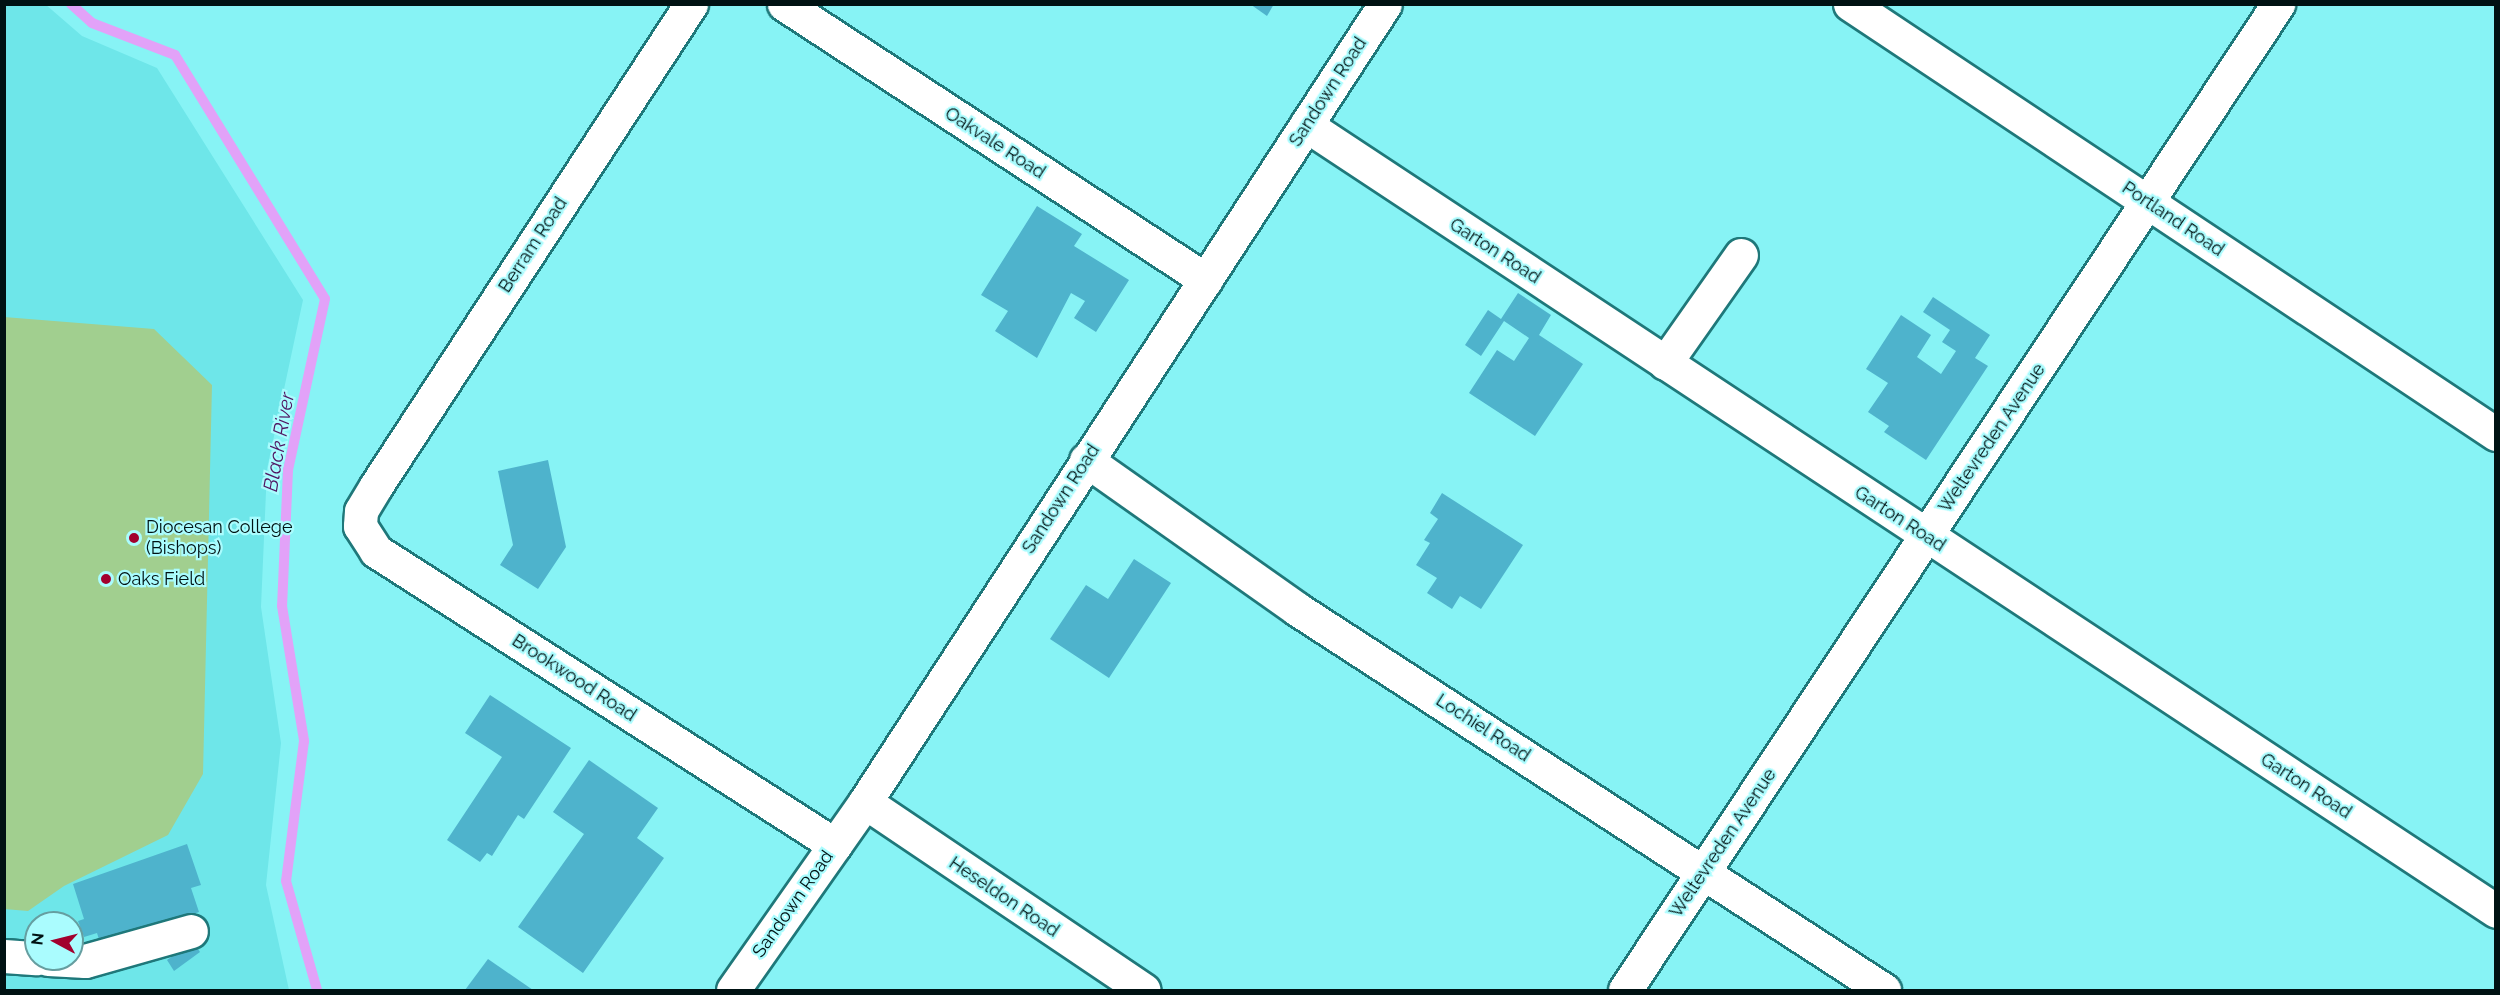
<!DOCTYPE html>
<style>
body{margin:0}
#map{position:relative;width:2500px;height:995px;overflow:hidden;background:#87f3f5;font-family:Raleway,sans-serif}
div>[style]{position:absolute}
.built>*{inset:0;background:#6ee6e9}
.green>*{inset:0;background:#a1cf8f}
.stream>*{height:10px;margin:-5px;padding:0 5px;transform-origin:5px;border-radius:5px;background:#e2a2f8}
.building>*{inset:0;background:#4eb3cc}
.roads{filter:drop-shadow(2px 0 #1f787a) drop-shadow(-2px 0 #1f787a) drop-shadow(0 2px #1f787a) drop-shadow(0 -2px #1f787a)}
.minor>*{height:33px;margin:-16.5px;padding:0 16.5px;transform-origin:16.5px;border-radius:16.5px;background:#fff}
.dots>*{width:16px;height:16px;translate:-50% -50%;box-sizing:border-box;border:3px solid #aafcfe;border-radius:50%}
span{translate:-50% -50%;white-space:nowrap;text-align:center;line-height:1.15;-webkit-text-stroke:4.5px #aafcfe;paint-order:stroke}
.street-label{font-size:18px;color:#001213}
.poi-label{font-size:18px;color:#001213}
.left{translate:0 -50%;text-align:left}
.water-label{font-size:20px;color:#501561;font-style:italic}
.frame{position:absolute;inset:0;border:6px solid #001213;pointer-events:none}
.north{position:absolute;left:24px;top:911px;width:60px;height:60px;box-sizing:border-box;background:#aafcfe;border:2px solid #669ea0;border-radius:50%;rotate:277deg;font-size:16px;font-weight:700;line-height:24px;text-align:center;color:#001213}
.north::after{content:'';display:block;margin:auto;width:21px;height:27px;background:#a2012e;clip-path:polygon(50% 0,100% 100%,50% 72%,0 100%)}
</style>
<div id="map">
<div class="built">
<div style="clip-path:polygon(evenodd,45px 4px,82px 36px,157px 68px,303px 300px,267px 469px,261px 607px,281px 743px,266px 885px,289px 990px,5px 990px,4px 5px,45px 4px,36px 923px,72px 923px,72px 959px,36px 959px,36px 923px)"></div>
</div>
<div class="green">
<div style="clip-path:polygon(4px 317px,154px 329px,212px 385px,203px 774px,168px 835px,64px 886px,28px 911px,4px 909px)"></div>
</div>
<div class="stream">
<div style="left:71px;top:4px;width:28px;rotate:42deg"></div>
<div style="left:92px;top:23px;width:89px;rotate:21.1deg"></div>
<div style="left:175px;top:55px;width:286px;rotate:58.4deg"></div>
<div style="left:325px;top:299px;width:175px;rotate:102.2deg"></div>
<div style="left:288px;top:470px;width:136px;rotate:92.5deg"></div>
<div style="left:282px;top:606px;width:137px;rotate:80.7deg"></div>
<div style="left:304px;top:741px;width:141px;rotate:97.3deg"></div>
<div style="left:286px;top:881px;width:113px;rotate:74.1deg"></div>
</div>
<div class="building">
<div style="clip-path:polygon(1250px 4px,1274px 4px,1267px 16px)"></div>
<div style="clip-path:polygon(1037px 206px,1082px 234px,1074px 246px,1129px 280px,1096px 332px,1074px 318px,1085px 301px,1071px 293px,1037px 358px,995px 331px,1008px 311px,981px 295px)"></div>
<div style="clip-path:polygon(1518px 293px,1551px 315px,1539px 335px,1583px 364px,1535px 436px,1469px 393px,1497px 350px,1514px 361px,1529px 338px,1504px 321px,1481px 356px,1465px 345px,1488px 310px,1501px 319px)"></div>
<div style="clip-path:polygon(1933px 297px,1990px 335px,1975px 358px,1988px 366px,1926px 460px,1884px 432px,1889px 426px,1868px 412px,1888px 383px,1866px 369px,1901px 315px,1931px 335px,1917px 357px,1941px 374px,1956px 351px,1942px 342px,1950px 330px,1923px 312px)"></div>
<div style="clip-path:polygon(548px 460px,566px 547px,538px 589px,500px 565px,513px 545px,498px 471px)"></div>
<div style="clip-path:polygon(1442px 493px,1523px 545px,1481px 609px,1460px 596px,1452px 609px,1427px 593px,1437px 578px,1416px 565px,1430px 543px,1424px 540px,1438px 519px,1430px 513px)"></div>
<div style="clip-path:polygon(1134px 559px,1171px 583px,1109px 678px,1050px 639px,1086px 585px,1108px 599px)"></div>
<div style="clip-path:polygon(490px 695px,571px 748px,524px 819px,518px 815px,492px 856px,487px 853px,480px 862px,447px 840px,502px 757px,465px 733px)"></div>
<div style="clip-path:polygon(589px 760px,658px 808px,637px 838px,664px 858px,583px 973px,518px 927px,584px 834px,553px 812px)"></div>
<div style="clip-path:polygon(187px 844px,201px 885px,191px 888px,199px 912px,101px 946px,97px 933px,84px 937px,78px 921px,84px 919px,73px 884px)"></div>
<div style="clip-path:polygon(193px 942px,200px 952px,174px 971px,167px 960px)"></div>
<div style="clip-path:polygon(488px 959px,533px 990px,465px 990px)"></div>
</div>
<div class="roads">
<div class="minor">
<div style="left:691px;top:4px;width:576px;rotate:123.17deg"></div>
<div style="left:376px;top:486px;width:29px;rotate:121deg"></div>
<div style="left:361px;top:511px;width:15px;rotate:94deg"></div>
<div style="left:360px;top:526px;width:30px;rotate:57deg"></div>
<div style="left:376px;top:551px;width:545px;rotate:32.64deg"></div>
<div style="left:784px;top:4px;width:504px;rotate:33.19deg"></div>
<div style="left:1850px;top:4px;width:776px;rotate:33.65deg"></div>
<div style="left:1306px;top:125px;width:1426px;rotate:33.44deg"></div>
<div style="left:1665px;top:363px;width:132px;rotate:-54.9deg"></div>
<div style="left:1086px;top:460px;width:258px;rotate:35.2deg"></div>
<div style="left:1297px;top:609px;width:700px;rotate:32.99deg"></div>
<div style="left:865px;top:802px;width:336px;rotate:34deg"></div>
<div style="left:4px;top:956px;width:32px;rotate:4deg"></div>
<div style="left:48px;top:959px;width:37px;rotate:3deg"></div>
<div style="left:85px;top:961px;width:110px;rotate:-15.8deg"></div>
<div style="left:733px;top:990px;width:230px;rotate:-54.9deg"></div>
<div style="left:865px;top:802px;width:952px;rotate:-56.91deg"></div>
<div style="left:1625px;top:990px;width:1183px;rotate:-56.48deg"></div>
</div>
</div>
<div class="dots">
<div style="left:134px;top:538px;background:#a2012e"></div>
<div style="left:106px;top:579px;background:#a2012e"></div>
</div>
<div class="street-label">
<span style="left:1328px;top:92px;rotate:-57deg">Sandown Road</span>
<span style="left:995px;top:143px;rotate:33deg">Oakvale Road</span>
<span style="left:2173px;top:219px;rotate:34deg">Portland Road</span>
<span style="left:533px;top:245px;rotate:-57deg">Berram Road</span>
<span style="left:1495px;top:251px;rotate:33deg">Garton Road</span>
<span style="left:1992px;top:438px;rotate:-56deg">Weltevreden Avenue</span>
<span style="left:1061px;top:499px;rotate:-57deg">Sandown Road</span>
<span style="left:1900px;top:519px;rotate:33deg">Garton Road</span>
<span style="left:574px;top:678px;rotate:33deg">Brookwood Road</span>
<span style="left:1483px;top:728px;rotate:33deg">Lochiel Road</span>
<span style="left:2306px;top:786px;rotate:33deg">Garton Road</span>
<span style="left:1723px;top:843px;rotate:-56deg">Weltevreden Avenue</span>
<span style="left:1004px;top:897px;rotate:34deg">Heseldon Road</span>
<span style="left:793px;top:904px;rotate:-55deg">Sandown Road</span>
</div>
<div class="poi-label">
<span class="left" style="left:146px;top:538px">Diocesan College<br>(Bishops)</span>
<span class="left" style="left:118px;top:579px">Oaks Field</span>
</div>
<div class="water-label">
<span style="left:279px;top:442px;rotate:-80deg">Black River</span>
</div>
<div class="frame"></div>
<div class="north">N</div>
</div>
